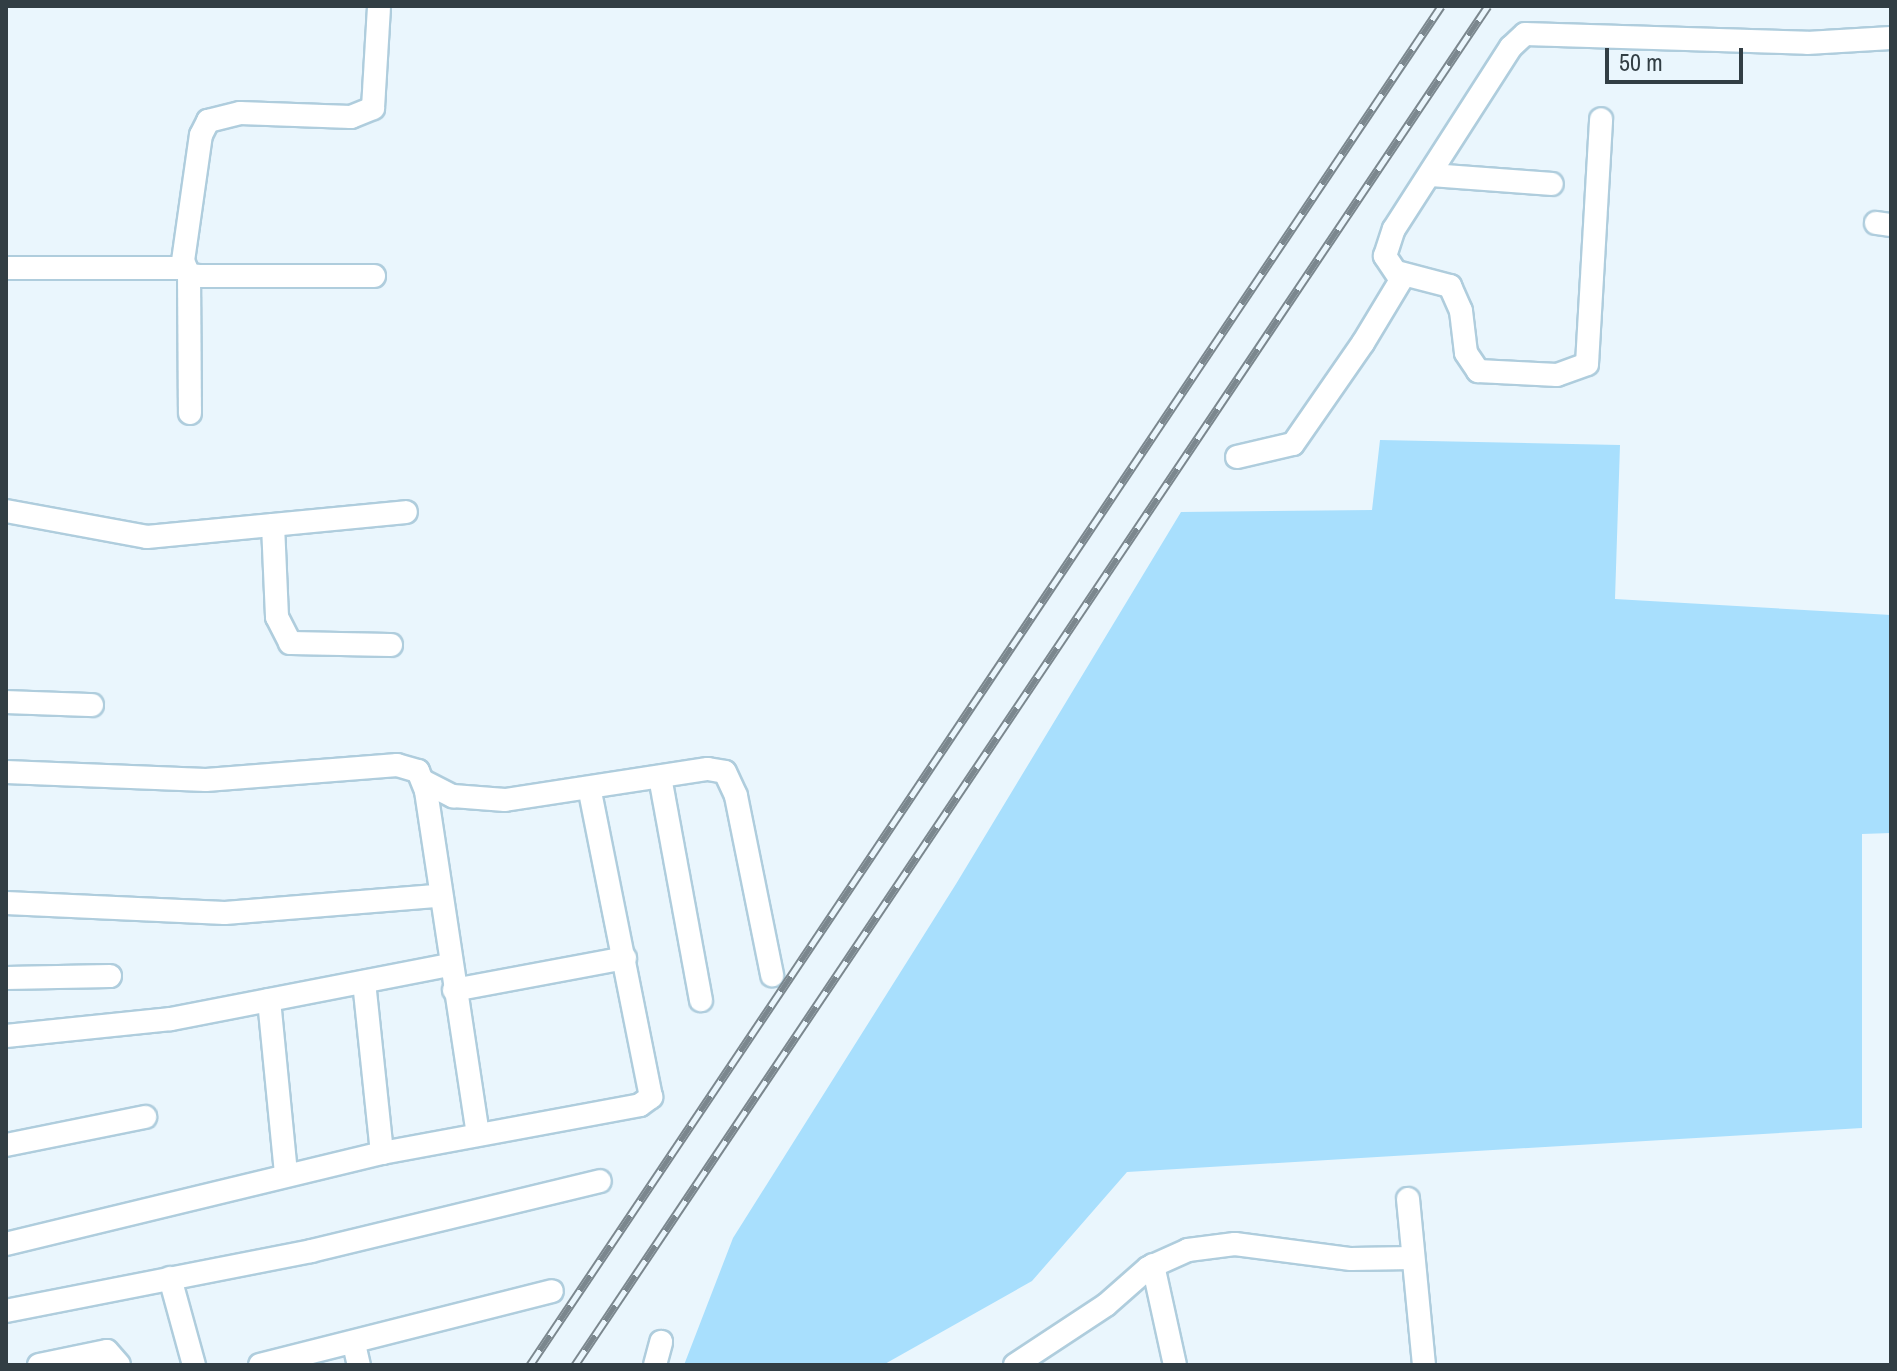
<!DOCTYPE html>
<style>
body{margin:0}
#map{position:relative;width:1897px;height:1371px;overflow:hidden;background:#eaf6fd;font-family:"Archivo Narrow",sans-serif}
div>[style]{position:absolute}
.green>*{inset:0;background:#a8dffd}
.roads{filter:drop-shadow(2px 0 #afcddd) drop-shadow(-2px 0 #afcddd) drop-shadow(0 2px #afcddd) drop-shadow(0 -2px #afcddd)}
.minor>*{height:22px;margin:-11px;padding:0 11px;transform-origin:11px;border-radius:11px;background:#fff}
.rail>*{height:9px;margin-top:-4.5px;transform-origin:0;background:repeating-linear-gradient(90deg,#eaf6fd 0 18px,#7b878e 0 36px);box-sizing:border-box;border-block:2px solid #7b878e}
span{translate:-50% -50%;white-space:nowrap;text-align:center;line-height:1.15;-webkit-text-stroke:8px #eaf6fd;paint-order:stroke}
.frame{position:absolute;inset:0;border:8px solid #323e44;pointer-events:none}
.scale{position:absolute;left:1605px;top:48px;width:138px;height:36px;box-sizing:border-box;border:4px solid #323e44;border-top:0;padding-left:10px;font-size:24px;line-height:28px;white-space:nowrap;color:#323e44;-webkit-text-stroke:6px #eaf6fd;paint-order:stroke}
</style>
<div id="map">
<div class="green">
<div style="clip-path:polygon(1380px 440px,1620px 445px,1615px 599px,1891px 615px,1891px 833px,1862px 834px,1862px 1128px,1127px 1172px,1032px 1281px,883px 1365px,684px 1365px,733px 1238px,956px 884px,1181px 512px,1372px 510px)"></div>
</div>
<div class="roads">
<div class="minor">
<div style="left:1432px;top:175px;width:120px;rotate:4.3deg"></div>
<div style="left:1876px;top:223px;width:15px;rotate:8deg"></div>
<div style="left:6px;top:268px;width:178px"></div>
<div style="left:1400px;top:273px;width:52px;rotate:14.6deg"></div>
<div style="left:1450px;top:286px;width:27px;rotate:66deg"></div>
<div style="left:1461px;top:311px;width:42px;rotate:83.2deg"></div>
<div style="left:1466px;top:353px;width:22px;rotate:56deg"></div>
<div style="left:1478px;top:371px;width:79px;rotate:2.9deg"></div>
<div style="left:1557px;top:375px;width:32px;rotate:-20deg"></div>
<div style="left:1587px;top:364px;width:245px;rotate:-86.7deg"></div>
<div style="left:189px;top:275px;width:138px;rotate:89.6deg"></div>
<div style="left:374px;top:276px;width:175px;rotate:180deg"></div>
<div style="left:199px;top:276px;width:10px;rotate:-174deg"></div>
<div style="left:189px;top:275px;width:15px;rotate:-113deg"></div>
<div style="left:183px;top:261px;width:127px;rotate:-81.9deg"></div>
<div style="left:201px;top:135px;width:16px;rotate:-63deg"></div>
<div style="left:208px;top:121px;width:33px;rotate:-14deg"></div>
<div style="left:240px;top:113px;width:111px;rotate:2.1deg"></div>
<div style="left:351px;top:117px;width:24px;rotate:-22deg"></div>
<div style="left:373px;top:108px;width:102px;rotate:-86.6deg"></div>
<div style="left:1237px;top:457px;width:57px;rotate:-13.1deg"></div>
<div style="left:1293px;top:444px;width:123px;rotate:-55.3deg"></div>
<div style="left:1363px;top:343px;width:74px;rotate:-58.9deg"></div>
<div style="left:1401px;top:280px;width:29px;rotate:-124deg"></div>
<div style="left:1385px;top:256px;width:28px;rotate:-72deg"></div>
<div style="left:1394px;top:229px;width:216px;rotate:-57.3deg"></div>
<div style="left:1511px;top:47px;width:19px;rotate:-43deg"></div>
<div style="left:1525px;top:34px;width:282px;rotate:1.8deg"></div>
<div style="left:1807px;top:43px;width:84px;rotate:-3.4deg"></div>
<div style="left:6px;top:511px;width:143px;rotate:10.4deg"></div>
<div style="left:147px;top:537px;width:260px;rotate:-5.5deg"></div>
<div style="left:273px;top:525px;width:92px;rotate:87.5deg"></div>
<div style="left:277px;top:617px;width:29px;rotate:63deg"></div>
<div style="left:290px;top:643px;width:101px;rotate:1.1deg"></div>
<div style="left:6px;top:702px;width:86px;rotate:2deg"></div>
<div style="left:6px;top:772px;width:200px;rotate:2.3deg"></div>
<div style="left:206px;top:780px;width:192px;rotate:-4.5deg"></div>
<div style="left:397px;top:765px;width:22px;rotate:16deg"></div>
<div style="left:418px;top:771px;width:22px;rotate:68deg"></div>
<div style="left:426px;top:791px;width:346px;rotate:81.4deg"></div>
<div style="left:660px;top:777px;width:227px;rotate:79.6deg"></div>
<div style="left:423px;top:781px;width:34px;rotate:27deg"></div>
<div style="left:453px;top:796px;width:52px;rotate:4.4deg"></div>
<div style="left:505px;top:800px;width:205px;rotate:-8.7deg"></div>
<div style="left:708px;top:769px;width:17px;rotate:10deg"></div>
<div style="left:725px;top:772px;width:26px;rotate:65deg"></div>
<div style="left:736px;top:796px;width:183px;rotate:78.6deg"></div>
<div style="left:6px;top:903px;width:219px;rotate:2.6deg"></div>
<div style="left:225px;top:913px;width:214px;rotate:-4.6deg"></div>
<div style="left:6px;top:978px;width:104px;rotate:-1.1deg"></div>
<div style="left:454px;top:990px;width:174px;rotate:-10.6deg"></div>
<div style="left:269px;top:1000px;width:175px;rotate:84.4deg"></div>
<div style="left:6px;top:1036px;width:166px;rotate:-5.9deg"></div>
<div style="left:171px;top:1019px;width:284px;rotate:-11deg"></div>
<div style="left:6px;top:1145px;width:142px;rotate:-11.4deg"></div>
<div style="left:382px;top:1153px;width:262px;rotate:-10.5deg"></div>
<div style="left:640px;top:1105px;width:14px;rotate:-36deg"></div>
<div style="left:651px;top:1097px;width:315px;rotate:-101.3deg"></div>
<div style="left:1408px;top:1199px;width:167px;rotate:84.5deg"></div>
<div style="left:6px;top:1244px;width:387px;rotate:-13.6deg"></div>
<div style="left:382px;top:1153px;width:172px;rotate:-96deg"></div>
<div style="left:1153px;top:1265px;width:102px;rotate:77.6deg"></div>
<div style="left:170px;top:1278px;width:90px;rotate:74.6deg"></div>
<div style="left:6px;top:1311px;width:311px;rotate:-11.1deg"></div>
<div style="left:311px;top:1251px;width:297px;rotate:-13.6deg"></div>
<div style="left:354px;top:1344px;width:22px;rotate:77deg"></div>
<div style="left:39px;top:1365px;width:69px;rotate:-11.6deg"></div>
<div style="left:107px;top:1351px;width:18px;rotate:49deg"></div>
<div style="left:260px;top:1365px;width:301px;rotate:-14.2deg"></div>
<div style="left:655px;top:1365px;width:24px;rotate:-75deg"></div>
<div style="left:1015px;top:1365px;width:109px;rotate:-33.4deg"></div>
<div style="left:1106px;top:1305px;width:56px;rotate:-41.4deg"></div>
<div style="left:1148px;top:1268px;width:44px;rotate:-24.2deg"></div>
<div style="left:1188px;top:1250px;width:47px;rotate:-7.3deg"></div>
<div style="left:1235px;top:1244px;width:117px;rotate:7.4deg"></div>
<div style="left:1351px;top:1259px;width:62px;rotate:-0.9deg"></div>
</div>
</div>
<div class="rail">
<div style="left:530px;top:1365px;width:1636px;rotate:-56.16deg"></div>
<div style="left:575px;top:1365px;width:1637px;rotate:-56.11deg"></div>
</div>
<div class="frame"></div>
<div class="scale">50 m</div>
</div>
